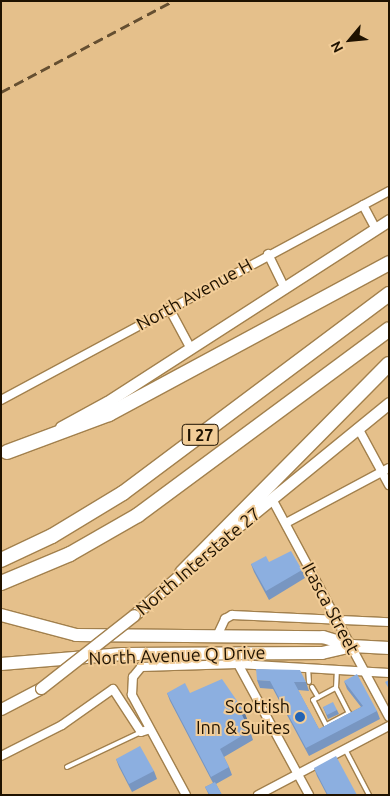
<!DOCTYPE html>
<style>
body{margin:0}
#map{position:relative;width:390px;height:796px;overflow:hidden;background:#e5c08b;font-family:Ubuntu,sans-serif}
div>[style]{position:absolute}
.roads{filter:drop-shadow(1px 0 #a2804d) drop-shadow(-1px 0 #a2804d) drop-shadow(0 1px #a2804d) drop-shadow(0 -1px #a2804d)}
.lane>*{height:4px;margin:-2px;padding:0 2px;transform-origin:2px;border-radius:2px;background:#fff}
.street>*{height:8px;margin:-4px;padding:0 4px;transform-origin:4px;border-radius:4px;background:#fff}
.secondary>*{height:11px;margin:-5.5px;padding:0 5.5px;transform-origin:5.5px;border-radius:5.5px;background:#fff}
.primary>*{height:12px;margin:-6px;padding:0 6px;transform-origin:6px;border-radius:6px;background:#fff}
.highway>*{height:14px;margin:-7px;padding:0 7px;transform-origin:7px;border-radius:7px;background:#fff}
.rail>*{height:2.5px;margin-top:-1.25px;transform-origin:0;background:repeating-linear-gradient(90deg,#654f31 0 10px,transparent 0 15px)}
.bridges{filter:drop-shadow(1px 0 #a2804d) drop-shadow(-1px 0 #a2804d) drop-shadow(0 1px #a2804d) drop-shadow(0 -1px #a2804d)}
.secondary-bridge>*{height:11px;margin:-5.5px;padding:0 5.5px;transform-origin:5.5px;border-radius:5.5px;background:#fff}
.wall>*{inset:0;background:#7896c1}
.shaded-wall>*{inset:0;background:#627a9d}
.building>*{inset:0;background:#8cafe0}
.dots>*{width:14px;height:14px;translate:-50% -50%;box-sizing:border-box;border:2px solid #f2cd98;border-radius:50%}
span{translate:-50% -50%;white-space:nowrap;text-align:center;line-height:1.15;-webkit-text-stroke:4px #f2cd98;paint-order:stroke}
.shield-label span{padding:1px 4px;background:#f2cd98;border:1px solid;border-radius:4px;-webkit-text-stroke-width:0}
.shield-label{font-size:16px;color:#1f1200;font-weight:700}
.street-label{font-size:18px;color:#1f1200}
.poi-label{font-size:18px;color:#1f1200}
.right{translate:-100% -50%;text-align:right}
.frame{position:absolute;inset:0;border:2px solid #1f1200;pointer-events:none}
.north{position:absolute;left:325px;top:15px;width:50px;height:50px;-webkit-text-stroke:4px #f2cd98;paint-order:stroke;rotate:242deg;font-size:14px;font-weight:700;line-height:20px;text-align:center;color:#1f1200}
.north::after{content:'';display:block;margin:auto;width:18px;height:22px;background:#1f1200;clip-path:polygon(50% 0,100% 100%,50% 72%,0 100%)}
</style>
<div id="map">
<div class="roads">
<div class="lane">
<div style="left:308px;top:668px;width:14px;rotate:86deg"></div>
<div style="left:312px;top:687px;width:12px;rotate:59deg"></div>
<div style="left:336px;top:688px;width:28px;rotate:63deg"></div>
<div style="left:349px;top:713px;width:26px;rotate:152deg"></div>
<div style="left:326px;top:725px;width:28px;rotate:-117deg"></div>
<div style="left:313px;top:700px;width:26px;rotate:-28deg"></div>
<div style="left:336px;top:688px;width:18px;rotate:-87deg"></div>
<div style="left:345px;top:749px;width:52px;rotate:62.4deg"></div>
<div style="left:67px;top:767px;width:82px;rotate:-25.3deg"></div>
</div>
<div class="street">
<div style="left:363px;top:205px;width:26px;rotate:62deg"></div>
<div style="left:268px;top:254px;width:39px;rotate:64deg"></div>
<div style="left:169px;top:308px;width:47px;rotate:61.8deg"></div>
<div style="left:1px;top:400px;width:441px;rotate:-28.3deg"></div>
<div style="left:358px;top:428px;width:65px;rotate:61.5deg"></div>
<div style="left:272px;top:499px;width:247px;rotate:61.8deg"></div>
<div style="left:286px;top:523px;width:117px;rotate:-28.1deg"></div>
<div style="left:218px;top:634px;width:17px;rotate:-65deg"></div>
<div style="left:225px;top:619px;width:8px;rotate:-30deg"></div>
<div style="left:232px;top:615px;width:157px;rotate:2.6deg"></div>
<div style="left:238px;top:664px;width:149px;rotate:61.5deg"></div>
<div style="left:1px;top:756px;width:68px;rotate:-26.9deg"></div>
<div style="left:62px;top:725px;width:62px;rotate:-35.2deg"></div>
<div style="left:113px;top:689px;width:51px;rotate:56.9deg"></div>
<div style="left:141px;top:732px;width:9px;rotate:-18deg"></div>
<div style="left:186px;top:795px;width:114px;rotate:-118.4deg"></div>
<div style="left:132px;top:695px;width:18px;rotate:-87deg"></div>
<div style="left:133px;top:677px;width:13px;rotate:-51deg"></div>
<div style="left:141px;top:667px;width:97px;rotate:-1.8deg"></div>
<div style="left:238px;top:664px;width:151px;rotate:3.4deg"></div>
<div style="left:258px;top:795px;width:148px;rotate:-27.8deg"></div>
</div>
<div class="secondary">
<div style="left:61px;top:427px;width:52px;rotate:-28.5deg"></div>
<div style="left:107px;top:402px;width:336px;rotate:-32.8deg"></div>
<div style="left:226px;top:536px;width:210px;rotate:-39.2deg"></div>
<div style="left:134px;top:615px;width:70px;rotate:-41deg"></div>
<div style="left:1px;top:709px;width:45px;rotate:-27.7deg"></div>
</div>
<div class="primary">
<div style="left:1px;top:615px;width:78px;rotate:14.9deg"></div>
<div style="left:76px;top:635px;width:247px;rotate:0.5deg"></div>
<div style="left:323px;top:637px;width:30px;rotate:17deg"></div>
<div style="left:1px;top:664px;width:122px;rotate:-4.7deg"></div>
<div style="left:123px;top:654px;width:199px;rotate:-0.3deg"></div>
<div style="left:322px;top:653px;width:31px;rotate:-13deg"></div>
<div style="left:352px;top:646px;width:37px;rotate:3deg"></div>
</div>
<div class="highway">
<div style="left:7px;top:452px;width:109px;rotate:-20.4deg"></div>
<div style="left:109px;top:414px;width:318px;rotate:-28.3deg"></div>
<div style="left:1px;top:560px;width:56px;rotate:-25.2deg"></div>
<div style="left:52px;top:536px;width:83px;rotate:-31.2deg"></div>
<div style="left:123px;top:493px;width:332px;rotate:-36.8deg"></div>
<div style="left:182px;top:573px;width:294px;rotate:-45.3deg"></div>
<div style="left:1px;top:583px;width:75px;rotate:-22.8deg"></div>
<div style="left:70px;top:554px;width:78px;rotate:-29.8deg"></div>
<div style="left:138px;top:515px;width:312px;rotate:-36.5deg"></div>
</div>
</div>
<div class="rail">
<div style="left:1px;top:92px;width:195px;rotate:-27.9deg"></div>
</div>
<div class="bridges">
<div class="secondary-bridge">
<div style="left:41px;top:688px;width:118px;rotate:-38.1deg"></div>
</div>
</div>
<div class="wall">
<div style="clip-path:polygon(269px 562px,302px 570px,305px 578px,269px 600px,254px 572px,251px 564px)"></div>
<div style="clip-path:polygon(257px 680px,306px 682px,309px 691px,298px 690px,319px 729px,361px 707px,347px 689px,344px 681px,377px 711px,380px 719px,309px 756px,273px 689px,260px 688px)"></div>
<div style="clip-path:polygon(167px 693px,190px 693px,244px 711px,247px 719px,245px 722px,250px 731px,253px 740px,224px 757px,229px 767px,232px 775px,216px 784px,222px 795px,209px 795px,205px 787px,213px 783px,170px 701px)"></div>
<div style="clip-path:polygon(323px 707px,337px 710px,339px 714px,328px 719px)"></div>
<div style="clip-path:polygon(116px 759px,154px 771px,157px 779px,132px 792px,119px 767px)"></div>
<div style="clip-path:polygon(314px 768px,357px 795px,327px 795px,317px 776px)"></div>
</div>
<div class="shaded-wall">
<div style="clip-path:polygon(244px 711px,247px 719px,245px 723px,242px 715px)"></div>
</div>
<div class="building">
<div style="clip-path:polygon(291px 551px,302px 570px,266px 591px,251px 564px,266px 556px,269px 562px)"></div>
<div style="clip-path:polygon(256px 669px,300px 670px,306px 682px,294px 682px,319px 729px,363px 706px,344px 681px,357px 674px,377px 711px,306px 748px,270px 681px,257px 680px)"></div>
<div style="clip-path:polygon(222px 679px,244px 711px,242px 715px,250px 731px,220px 749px,229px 767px,211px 777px,167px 693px,185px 683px,190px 693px)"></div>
<div style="clip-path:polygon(389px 680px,389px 689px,385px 682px)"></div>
<div style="clip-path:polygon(333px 702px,337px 710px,327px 715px,323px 707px)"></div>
<div style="clip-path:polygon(140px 746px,154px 771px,129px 784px,116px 759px)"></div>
<div style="clip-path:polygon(336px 756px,357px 795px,328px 795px,314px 768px)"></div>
<div style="clip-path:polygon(215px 782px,222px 795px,210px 795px,205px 787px)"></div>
</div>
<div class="dots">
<div style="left:300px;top:717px;background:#2363b4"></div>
</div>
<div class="shield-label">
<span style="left:200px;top:435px">I 27</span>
</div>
<div class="street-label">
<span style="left:194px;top:294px;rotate:-29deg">North Avenue H</span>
<span style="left:198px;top:561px;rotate:-40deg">North Interstate 27</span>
<span style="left:331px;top:608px;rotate:62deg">Itasca Street</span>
<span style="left:177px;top:655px;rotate:-2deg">North Avenue Q Drive</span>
</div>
<div class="poi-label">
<span class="right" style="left:290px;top:717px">Scottish<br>Inn &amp; Suites</span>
</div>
<div class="frame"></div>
<div class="north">N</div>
</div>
